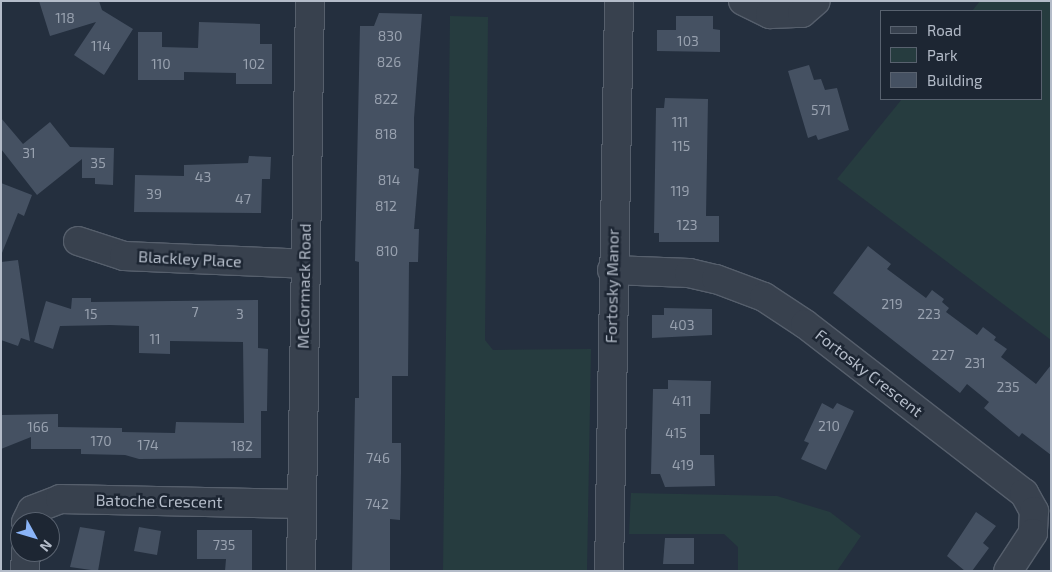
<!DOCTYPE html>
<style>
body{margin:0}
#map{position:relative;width:1052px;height:572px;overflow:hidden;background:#242f3e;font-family:"Exo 2",sans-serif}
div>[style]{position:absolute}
.green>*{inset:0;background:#263c3f}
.building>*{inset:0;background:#455162}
.roads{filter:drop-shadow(1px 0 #565f6c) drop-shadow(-1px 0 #565f6c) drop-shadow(0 1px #565f6c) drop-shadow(0 -1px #565f6c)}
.minor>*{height:28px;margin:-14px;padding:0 14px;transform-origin:14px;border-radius:14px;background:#38414e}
span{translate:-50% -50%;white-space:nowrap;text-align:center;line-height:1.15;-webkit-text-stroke:5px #1d2633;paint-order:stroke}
.number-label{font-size:14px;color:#98a1af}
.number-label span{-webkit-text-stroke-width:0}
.street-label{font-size:16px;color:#b4bcc9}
.frame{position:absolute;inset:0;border:2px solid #b4bcc9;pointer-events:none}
.legend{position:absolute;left:880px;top:10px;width:162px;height:90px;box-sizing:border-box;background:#1d2633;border:1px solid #59626f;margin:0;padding:6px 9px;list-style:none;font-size:15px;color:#b4bcc9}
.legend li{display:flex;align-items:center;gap:10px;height:25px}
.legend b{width:25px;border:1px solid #59626f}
.north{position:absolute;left:10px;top:512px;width:50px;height:50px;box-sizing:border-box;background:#1d2633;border:1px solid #59626f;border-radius:50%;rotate:129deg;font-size:14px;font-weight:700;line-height:20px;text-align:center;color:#b4bcc9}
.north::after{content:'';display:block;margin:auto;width:18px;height:22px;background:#8ab4f8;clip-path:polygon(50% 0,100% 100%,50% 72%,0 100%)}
</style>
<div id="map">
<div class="green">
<div style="clip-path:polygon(980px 1px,1051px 1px,1051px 340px,837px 179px,902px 99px,1041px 99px,1041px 11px,972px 11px)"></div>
<div style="clip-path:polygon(450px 16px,488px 17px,485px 340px,493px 350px,591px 349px,587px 571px,443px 571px)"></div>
<div style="clip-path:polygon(631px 493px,777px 496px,830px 512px,861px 536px,837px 571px,738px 571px,738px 547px,724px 534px,629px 534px)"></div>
</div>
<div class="building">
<div style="clip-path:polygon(39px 1px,99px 1px,102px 10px,133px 29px,104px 75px,74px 55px,96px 22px,50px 36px)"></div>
<div style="clip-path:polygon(379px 13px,422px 14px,414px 118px,414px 168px,419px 169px,414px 229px,419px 229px,418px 262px,409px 262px,408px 376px,392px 376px,392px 443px,401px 443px,401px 473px,400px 520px,390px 519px,390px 571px,352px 571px,355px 398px,359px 398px,359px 262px,355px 261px,360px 26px,374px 26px)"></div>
<div style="clip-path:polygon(676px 16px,713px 16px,713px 29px,720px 30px,720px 52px,657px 51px,657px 30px,676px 30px)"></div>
<div style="clip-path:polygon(199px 22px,260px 24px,260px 44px,272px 44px,272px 84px,236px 84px,236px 73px,184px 72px,184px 80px,138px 80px,138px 32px,162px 32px,162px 47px,198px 48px)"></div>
<div style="clip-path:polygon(809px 65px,814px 80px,821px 79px,825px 90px,837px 88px,849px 130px,818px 140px,816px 135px,808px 138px,788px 71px)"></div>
<div style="clip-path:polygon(665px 98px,708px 99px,706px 216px,719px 216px,719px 242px,659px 242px,659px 233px,654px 233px,656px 108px,664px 108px)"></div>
<div style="clip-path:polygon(1px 118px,23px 144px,50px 122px,70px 147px,114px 148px,113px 185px,95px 184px,95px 178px,82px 178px,82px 159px,37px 195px,1px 149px)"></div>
<div style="clip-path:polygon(249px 156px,271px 157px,270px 179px,262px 179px,261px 213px,134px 212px,135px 175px,184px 176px,184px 165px,248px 163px)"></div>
<div style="clip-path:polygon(1px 183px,32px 195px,24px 216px,18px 213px,2px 253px)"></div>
<div style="clip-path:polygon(868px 246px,891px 264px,887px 269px,926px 298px,932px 290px,944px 299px,942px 302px,949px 308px,946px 312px,977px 335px,983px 327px,996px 337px,994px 340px,1007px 349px,1001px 357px,1036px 384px,1051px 365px,1051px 455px,1022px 433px,1019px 437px,984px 408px,989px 402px,967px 384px,960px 393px,833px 293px)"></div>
<div style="clip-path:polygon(18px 260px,30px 341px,21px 338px,18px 346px,1px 340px,1px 262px)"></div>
<div style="clip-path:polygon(72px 298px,91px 298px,91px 302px,258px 300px,258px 348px,268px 349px,267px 411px,261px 411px,261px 458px,139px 459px,125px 455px,81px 454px,81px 449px,31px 449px,31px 437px,1px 449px,1px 415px,58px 414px,58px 427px,122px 428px,122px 432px,175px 433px,176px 422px,244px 423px,243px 342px,170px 341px,170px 354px,139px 353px,139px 326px,110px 325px,60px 326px,53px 349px,34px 342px,46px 301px,71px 309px)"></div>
<div style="clip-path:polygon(664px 308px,712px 309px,712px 335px,652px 338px,652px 315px,664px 315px)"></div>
<div style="clip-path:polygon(668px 380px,711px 381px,710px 414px,700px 414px,700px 455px,714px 455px,715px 486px,665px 487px,660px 474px,651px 474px,653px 389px,668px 389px)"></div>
<div style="clip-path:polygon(822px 403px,833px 409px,837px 403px,854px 411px,826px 470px,801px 459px,809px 443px,804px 441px)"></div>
<div style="clip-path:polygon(976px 512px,996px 526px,983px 543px,989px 548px,972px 571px,965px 571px,947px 556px)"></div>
<div style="clip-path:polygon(80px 527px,105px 531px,98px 571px,70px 567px)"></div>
<div style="clip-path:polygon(139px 527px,161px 531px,157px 555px,134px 551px)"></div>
<div style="clip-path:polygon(197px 530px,252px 530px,252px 571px,225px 571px,226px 559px,197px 559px)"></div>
<div style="clip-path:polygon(665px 538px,694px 538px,694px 564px,663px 564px)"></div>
</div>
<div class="roads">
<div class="minor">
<div style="left:743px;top:1px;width:30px;rotate:26deg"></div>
<div style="left:770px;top:14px;width:32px;rotate:-2deg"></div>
<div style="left:802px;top:13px;width:18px;rotate:-41deg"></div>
<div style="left:78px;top:241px;width:48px;rotate:18.1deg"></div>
<div style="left:124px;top:256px;width:180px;rotate:2.5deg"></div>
<div style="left:612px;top:270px;width:77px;rotate:2.2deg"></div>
<div style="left:689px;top:273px;width:28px;rotate:13deg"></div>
<div style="left:716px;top:279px;width:51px;rotate:20.6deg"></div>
<div style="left:764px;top:297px;width:49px;rotate:33.4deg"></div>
<div style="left:805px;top:324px;width:277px;rotate:37.7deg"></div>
<div style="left:1024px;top:493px;width:21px;rotate:61deg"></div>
<div style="left:1034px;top:511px;width:22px;rotate:93deg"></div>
<div style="left:1033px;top:533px;width:45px;rotate:123.3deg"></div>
<div style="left:26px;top:522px;width:13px;rotate:-63deg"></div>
<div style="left:32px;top:510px;width:30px;rotate:-21deg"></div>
<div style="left:60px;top:499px;width:242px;rotate:1.2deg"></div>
<div style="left:25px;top:571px;width:19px;rotate:-87deg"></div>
<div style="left:301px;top:571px;width:570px;rotate:-89.1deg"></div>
<div style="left:609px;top:571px;width:570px;rotate:-88.99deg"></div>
</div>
</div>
<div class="number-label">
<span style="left:65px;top:18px">118</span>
<span style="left:390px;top:36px">830</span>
<span style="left:688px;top:41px">103</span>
<span style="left:101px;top:46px">114</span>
<span style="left:389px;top:62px">826</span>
<span style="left:161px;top:64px">110</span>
<span style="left:254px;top:64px">102</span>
<span style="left:386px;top:99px">822</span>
<span style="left:821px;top:110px">571</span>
<span style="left:680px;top:122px">111</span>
<span style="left:386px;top:134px">818</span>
<span style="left:681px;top:146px">115</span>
<span style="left:29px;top:153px">31</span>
<span style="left:98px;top:163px">35</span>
<span style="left:203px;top:177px">43</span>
<span style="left:389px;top:180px">814</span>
<span style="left:680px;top:191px">119</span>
<span style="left:154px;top:194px">39</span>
<span style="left:243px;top:199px">47</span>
<span style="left:386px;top:206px">812</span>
<span style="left:687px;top:225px">123</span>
<span style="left:387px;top:251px">810</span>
<span style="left:892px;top:304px">219</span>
<span style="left:195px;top:312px">7</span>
<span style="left:91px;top:314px">15</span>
<span style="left:240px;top:314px">3</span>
<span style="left:929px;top:314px">223</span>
<span style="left:682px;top:325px">403</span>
<span style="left:155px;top:339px">11</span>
<span style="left:943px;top:355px">227</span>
<span style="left:975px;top:363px">231</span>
<span style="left:1008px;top:387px">235</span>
<span style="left:682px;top:401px">411</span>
<span style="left:829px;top:426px">210</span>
<span style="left:38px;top:427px">166</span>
<span style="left:676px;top:433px">415</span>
<span style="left:101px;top:441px">170</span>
<span style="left:148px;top:445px">174</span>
<span style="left:242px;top:446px">182</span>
<span style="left:378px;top:458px">746</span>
<span style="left:683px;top:465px">419</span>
<span style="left:377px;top:504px">742</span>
<span style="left:224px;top:545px">735</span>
</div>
<div class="street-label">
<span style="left:190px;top:259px;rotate:3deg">Blackley Place</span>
<span style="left:304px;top:286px;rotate:-89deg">McCormack Road</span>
<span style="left:612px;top:286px;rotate:-89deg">Fortosky Manor</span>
<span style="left:869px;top:373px;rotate:38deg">Fortosky Crescent</span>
<span style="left:159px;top:501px;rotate:1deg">Batoche Crescent</span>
</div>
<div class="frame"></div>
<ul class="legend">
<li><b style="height:6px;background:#38414e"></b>Road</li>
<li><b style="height:14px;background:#263c3f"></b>Park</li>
<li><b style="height:14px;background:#455162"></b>Building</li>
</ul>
<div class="north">N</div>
</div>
